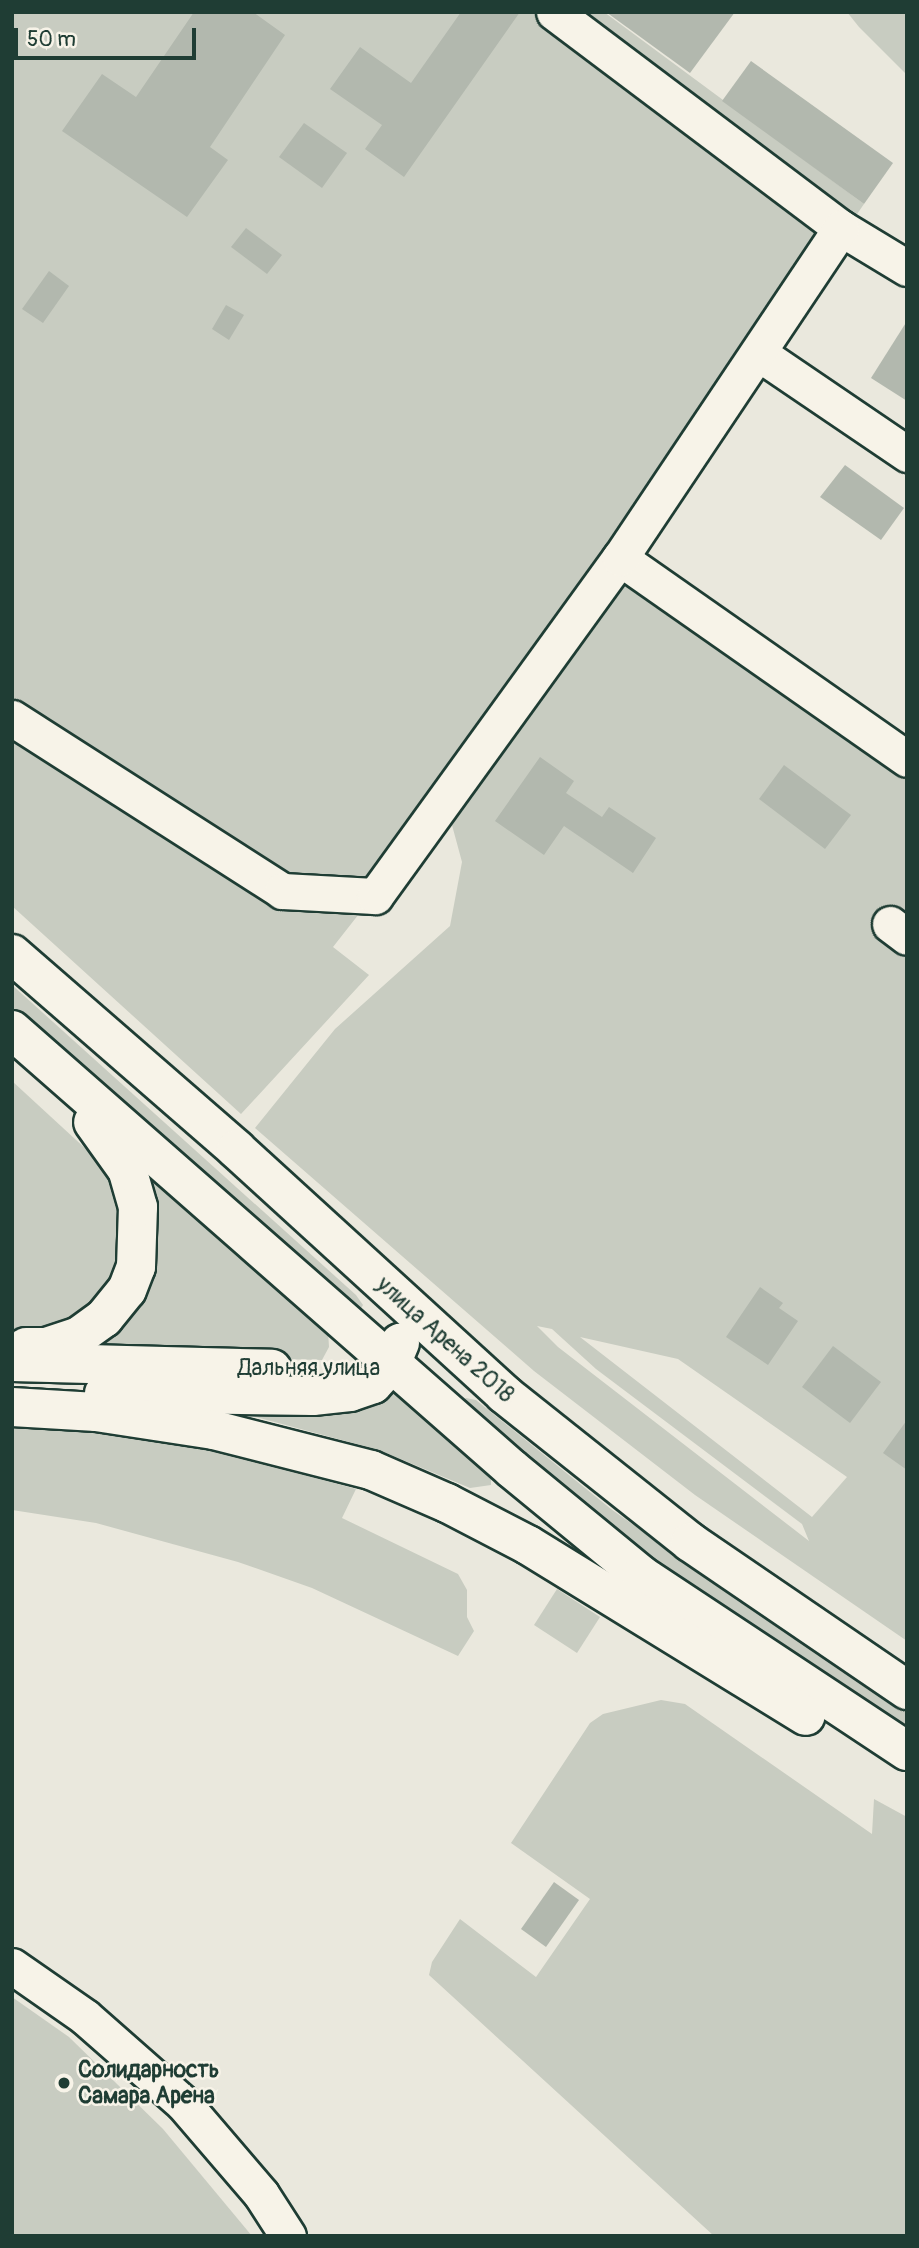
<!DOCTYPE html>
<meta charset="utf-8">
<style>
body{margin:0}
#map{position:relative;width:919px;height:2248px;overflow:hidden;background:#eae8dd;font-family:Pangolin,sans-serif}
div>[style]{position:absolute}
.green>*{inset:0;background:#c8ccc1}
.building>*{inset:0;background:#b2b8ae}
.roads{filter:drop-shadow(2px 0 #1f3d34) drop-shadow(-2px 0 #1f3d34) drop-shadow(0 2px #1f3d34) drop-shadow(0 -2px #1f3d34)}
.minor>*{height:35px;margin:-17.5px;padding:0 17.5px;transform-origin:17.5px;border-radius:17.5px;background:#f7f3e8}
.major>*{height:38px;margin:-19px;padding:0 19px;transform-origin:19px;border-radius:19px;background:#f7f3e8}
.dots>*{width:19px;height:19px;translate:-50% -50%;box-sizing:border-box;border:4px solid #f7f3e8;border-radius:50%}
span{translate:-50% -50%;white-space:nowrap;text-align:center;line-height:1.15;-webkit-text-stroke:5px #f7f3e8;paint-order:stroke}
.street-label{font-size:23px;color:#1f3d34}
.poi-label{font-size:23px;color:#1f3d34;font-weight:700}
.left{translate:0 -50%;text-align:left}
.frame{position:absolute;inset:0;border:14px solid #1f3d34;pointer-events:none}
.scale{position:absolute;left:14px;top:28px;width:182px;height:32px;box-sizing:border-box;border:4px solid #1f3d34;border-top:0;padding-left:9px;font-size:21px;line-height:24px;white-space:nowrap;color:#1f3d34;-webkit-text-stroke:5px #f7f3e8;paint-order:stroke}
</style>
<div id="map">
<div class="green">
<div style="clip-path:polygon(evenodd,12px 12px,604px 12px,864px 204px,620px 558px,907px 759px,907px 1641px,695px 1495px,534px 1371px,255px 1128px,335px 1029px,450px 926px,462px 862px,446px 803px,333px 947px,369px 975px,241px 1114px,12px 906px,12px 12px,537px 1326px,552px 1329px,596px 1369px,802px 1524px,809px 1541px,558px 1347px,537px 1326px,12px 12px,580px 1337px,678px 1359px,847px 1477px,812px 1517px,580px 1337px)"></div>
<div style="clip-path:polygon(847px 12px,907px 12px,907px 75px,859px 27px)"></div>
<div style="clip-path:polygon(12px 985px,356px 1295px,363px 1305px,358px 1314px,335px 1303px,12px 1009px)"></div>
<div style="clip-path:polygon(12px 1081px,100px 1162px,113px 1185px,121px 1216px,119px 1248px,111px 1276px,94px 1301px,52px 1328px,12px 1333px)"></div>
<div style="clip-path:polygon(151px 1177px,328px 1331px,329px 1347px,322px 1360px,108px 1355px,99px 1337px)"></div>
<div style="clip-path:polygon(391px 1389px,491px 1472px,491px 1485px,470px 1488px,379px 1450px,230px 1410px)"></div>
<div style="clip-path:polygon(466px 1398px,476px 1400px,611px 1509px,781px 1630px,907px 1712px,907px 1735px,684px 1589px,461px 1402px)"></div>
<div style="clip-path:polygon(12px 1427px,120px 1435px,224px 1453px,356px 1489px,342px 1518px,458px 1574px,467px 1590px,467px 1617px,474px 1631px,458px 1656px,312px 1588px,238px 1562px,96px 1523px,12px 1510px)"></div>
<div style="clip-path:polygon(557px 1589px,600px 1617px,577px 1653px,534px 1625px)"></div>
<div style="clip-path:polygon(661px 1700px,685px 1704px,872px 1834px,874px 1799px,907px 1817px,907px 2236px,714px 2236px,429px 1975px,432px 1962px,460px 1919px,536px 1977px,590px 1899px,511px 1843px,590px 1723px,603px 1714px)"></div>
<div style="clip-path:polygon(12px 1997px,69px 2037px,163px 2129px,252px 2236px,12px 2236px)"></div>
</div>
<div class="building">
<div style="clip-path:polygon(194px 12px,253px 12px,285px 35px,210px 147px,228px 160px,187px 217px,62px 131px,102px 74px,136px 97px)"></div>
<div style="clip-path:polygon(461px 12px,520px 12px,404px 177px,365px 149px,382px 125px,330px 89px,360px 47px,411px 83px)"></div>
<div style="clip-path:polygon(606px 12px,735px 12px,690px 73px)"></div>
<div style="clip-path:polygon(751px 61px,893px 163px,864px 204px,722px 101px)"></div>
<div style="clip-path:polygon(304px 123px,347px 153px,322px 188px,279px 157px)"></div>
<div style="clip-path:polygon(246px 228px,282px 255px,267px 274px,231px 247px)"></div>
<div style="clip-path:polygon(49px 271px,69px 286px,43px 323px,22px 309px)"></div>
<div style="clip-path:polygon(226px 305px,244px 315px,229px 340px,212px 329px)"></div>
<div style="clip-path:polygon(907px 321px,907px 401px,871px 378px)"></div>
<div style="clip-path:polygon(845px 465px,904px 508px,881px 540px,820px 497px)"></div>
<div style="clip-path:polygon(540px 757px,574px 781px,566px 793px,602px 817px,609px 807px,656px 838px,633px 873px,564px 826px,544px 855px,495px 821px)"></div>
<div style="clip-path:polygon(784px 765px,851px 815px,825px 849px,759px 799px)"></div>
<div style="clip-path:polygon(760px 1287px,783px 1303px,779px 1308px,798px 1321px,768px 1365px,726px 1337px)"></div>
<div style="clip-path:polygon(833px 1346px,881px 1382px,850px 1423px,802px 1387px)"></div>
<div style="clip-path:polygon(907px 1420px,907px 1470px,883px 1453px)"></div>
<div style="clip-path:polygon(554px 1882px,579px 1900px,546px 1947px,521px 1929px)"></div>
</div>
<div class="roads">
<div class="minor">
<div style="left:554px;top:12px;width:359px;rotate:37deg"></div>
<div style="left:841px;top:228px;width:77px;rotate:31.2deg"></div>
<div style="left:760px;top:354px;width:178px;rotate:34.2deg"></div>
<div style="left:620px;top:558px;width:350px;rotate:35deg"></div>
<div style="left:12px;top:718px;width:321px;rotate:32.6deg"></div>
<div style="left:282px;top:891px;width:93px;rotate:3.1deg"></div>
<div style="left:375px;top:896px;width:417px;rotate:-54.1deg"></div>
<div style="left:620px;top:558px;width:397px;rotate:-56.2deg"></div>
<div style="left:890px;top:924px;width:21px;rotate:37deg"></div>
<div style="left:12px;top:1966px;width:89px;rotate:34.9deg"></div>
<div style="left:85px;top:2017px;width:130px;rotate:41.3deg"></div>
<div style="left:183px;top:2103px;width:120px;rotate:49.4deg"></div>
<div style="left:261px;top:2194px;width:50px;rotate:57.3deg"></div>
</div>
<div class="major">
<div style="left:12px;top:954px;width:297px;rotate:41deg"></div>
<div style="left:236px;top:1149px;width:363px;rotate:42.4deg"></div>
<div style="left:504px;top:1394px;width:238px;rotate:38.5deg"></div>
<div style="left:690px;top:1542px;width:263px;rotate:34.3deg"></div>
<div style="left:12px;top:1030px;width:665px;rotate:41.28deg"></div>
<div style="left:512px;top:1469px;width:167px;rotate:39.4deg"></div>
<div style="left:641px;top:1575px;width:319px;rotate:33.5deg"></div>
<div style="left:26px;top:1347px;width:20px"></div>
<div style="left:46px;top:1347px;width:35px;rotate:-18deg"></div>
<div style="left:79px;top:1336px;width:31px;rotate:-36deg"></div>
<div style="left:104px;top:1318px;width:36px;rotate:-51deg"></div>
<div style="left:127px;top:1290px;width:25px;rotate:-69deg"></div>
<div style="left:136px;top:1267px;width:60px;rotate:-88.1deg"></div>
<div style="left:138px;top:1207px;width:37px;rotate:-106deg"></div>
<div style="left:128px;top:1171px;width:60px;rotate:-125.5deg"></div>
<div style="left:12px;top:1362px;width:260px;rotate:1.5deg"></div>
<div style="left:104px;top:1393px;width:209px;rotate:0.8deg"></div>
<div style="left:313px;top:1396px;width:37px;rotate:-6deg"></div>
<div style="left:350px;top:1392px;width:24px;rotate:-19deg"></div>
<div style="left:373px;top:1384px;width:27px;rotate:-48deg"></div>
<div style="left:391px;top:1364px;width:23px;rotate:-67deg"></div>
<div style="left:12px;top:1407px;width:84px;rotate:3.4deg"></div>
<div style="left:96px;top:1412px;width:119px;rotate:8.7deg"></div>
<div style="left:214px;top:1430px;width:162px;rotate:14.3deg"></div>
<div style="left:371px;top:1470px;width:83px;rotate:23.5deg"></div>
<div style="left:447px;top:1503px;width:91px;rotate:27.4deg"></div>
<div style="left:528px;top:1545px;width:326px;rotate:31.6deg"></div>
</div>
</div>
<div class="dots">
<div style="left:64px;top:2083px;background:#1f3d34"></div>
</div>
<div class="street-label">
<span style="left:445px;top:1340px;rotate:42deg">улица Арена 2018</span>
<span style="left:309px;top:1368px">Дальняя улица</span>
</div>
<div class="poi-label">
<span class="left" style="left:78px;top:2083px">Солидарность<br>Самара Арена</span>
</div>
<div class="frame"></div>
<div class="scale">50 m</div>
</div>
